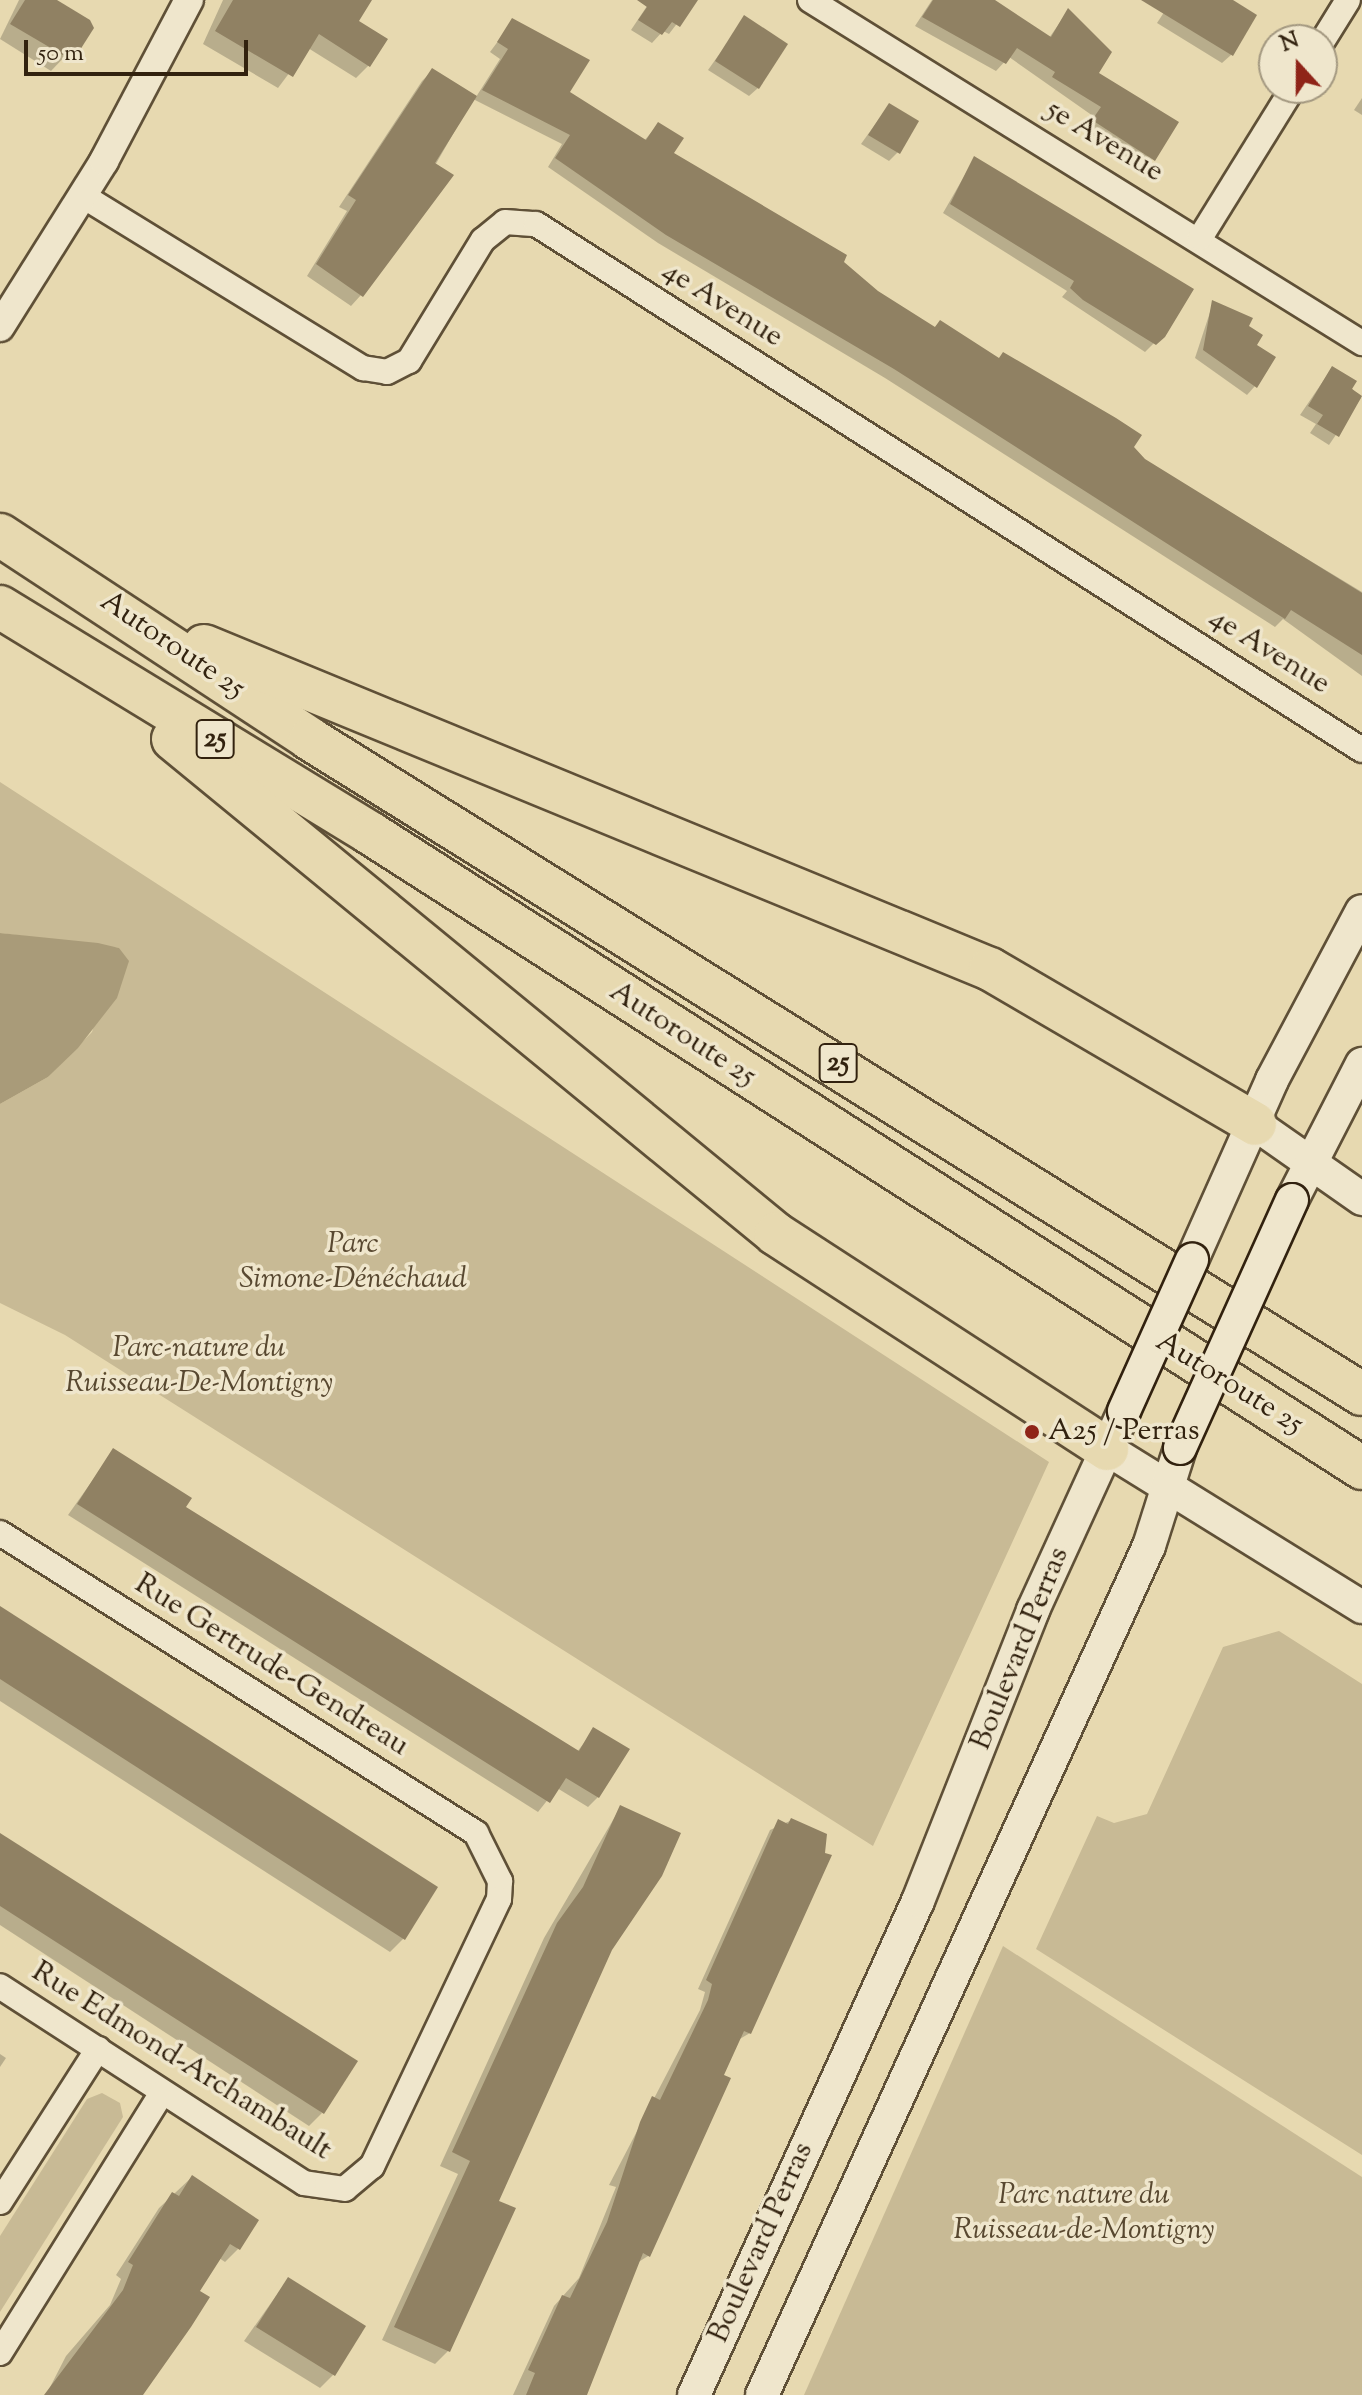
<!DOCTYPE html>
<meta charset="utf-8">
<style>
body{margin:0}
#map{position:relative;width:1362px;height:2395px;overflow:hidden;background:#e7d9b0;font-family:"Sorts Mill Goudy",serif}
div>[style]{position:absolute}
.green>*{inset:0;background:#c8ba95}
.water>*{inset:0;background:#a99b79}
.shadow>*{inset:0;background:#0003}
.building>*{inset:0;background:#908163}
.roads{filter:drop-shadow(2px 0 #5f5037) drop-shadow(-2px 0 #5f5037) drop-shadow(0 2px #5f5037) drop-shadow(0 -2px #5f5037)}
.minor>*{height:24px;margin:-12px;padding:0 12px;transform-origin:12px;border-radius:12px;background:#efe6cc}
.tertiary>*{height:28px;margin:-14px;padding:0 14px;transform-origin:14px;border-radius:14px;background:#efe6cc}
.secondary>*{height:32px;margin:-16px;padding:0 16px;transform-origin:16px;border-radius:16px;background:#efe6cc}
.motorway>*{height:42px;margin:-21px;padding:0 21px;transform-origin:21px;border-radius:21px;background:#e7d9b0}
.bridges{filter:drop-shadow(2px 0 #32220f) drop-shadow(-2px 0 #32220f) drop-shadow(0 2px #32220f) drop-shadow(0 -2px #32220f)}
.secondary-bridge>*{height:32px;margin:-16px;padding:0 16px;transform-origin:16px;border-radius:16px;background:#efe6cc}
.dots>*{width:22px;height:22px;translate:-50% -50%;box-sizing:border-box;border:4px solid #efe6cc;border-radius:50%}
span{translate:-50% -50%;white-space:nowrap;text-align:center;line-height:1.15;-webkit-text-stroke:7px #efe6cc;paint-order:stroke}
.shield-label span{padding:2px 6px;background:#efe6cc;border:2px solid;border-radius:6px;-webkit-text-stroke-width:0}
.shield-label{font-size:28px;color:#32220f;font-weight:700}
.street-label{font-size:30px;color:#32220f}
.park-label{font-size:30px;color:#584830;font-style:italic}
.poi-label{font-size:30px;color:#32220f}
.left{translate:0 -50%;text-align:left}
.north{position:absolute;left:1258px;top:24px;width:80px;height:80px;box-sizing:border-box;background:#efe6cc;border:2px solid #a39880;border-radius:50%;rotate:339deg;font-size:22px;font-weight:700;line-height:32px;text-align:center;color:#32220f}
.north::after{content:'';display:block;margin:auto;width:28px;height:36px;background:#8f2418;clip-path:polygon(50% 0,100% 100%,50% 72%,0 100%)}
.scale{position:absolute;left:24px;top:40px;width:224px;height:36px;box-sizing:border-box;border:4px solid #32220f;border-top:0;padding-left:10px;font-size:24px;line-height:28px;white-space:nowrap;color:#32220f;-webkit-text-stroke:6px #efe6cc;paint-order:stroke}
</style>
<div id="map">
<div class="green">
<div style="clip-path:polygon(0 782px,1049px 1462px,873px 1846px,65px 1335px,0 1303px,0 1104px,48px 1077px,92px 1032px,119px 948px,0 933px)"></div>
<div style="clip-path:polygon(1279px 1631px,1362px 1684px,1362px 2155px,1036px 1949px,1097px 1816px,1114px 1823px,1147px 1814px,1223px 1647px)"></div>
<div style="clip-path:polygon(1003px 1946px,1362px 2177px,1362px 2395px,804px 2395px)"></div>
<div style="clip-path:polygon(102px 2093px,120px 2103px,123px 2117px,0 2312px,0 2236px,87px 2099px)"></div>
</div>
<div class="water">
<div style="clip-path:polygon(0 933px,98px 943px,119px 948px,129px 961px,117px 998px,78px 1048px,48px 1077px,0 1104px)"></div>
</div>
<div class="shadow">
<div style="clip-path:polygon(19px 0,53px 0,91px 29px,51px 71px,0 39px)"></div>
<div style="clip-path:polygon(223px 0,369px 0,356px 21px,369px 65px,356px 78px,308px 48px,278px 88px,203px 44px)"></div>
<div style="clip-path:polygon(651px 0,695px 0,669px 34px,663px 31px,652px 43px,631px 30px)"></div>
<div style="clip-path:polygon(932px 0,992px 0,1049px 38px,1068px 11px,1096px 74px,1177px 123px,1145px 169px,1085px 130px,1093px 116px,1009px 57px,996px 71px,915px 26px)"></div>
<div style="clip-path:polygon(1172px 0,1229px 0,1231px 55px,1222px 63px,1157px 23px)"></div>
<div style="clip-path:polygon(745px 18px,758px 88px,749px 96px,708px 70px)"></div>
<div style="clip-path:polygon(513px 21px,567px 92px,644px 141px,658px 124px,672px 154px,877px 293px,934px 328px,940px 322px,1143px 460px,1362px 592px,1362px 676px,1283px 619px,1275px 627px,885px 378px,658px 243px,548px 167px,562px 144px,473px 99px,361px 295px,351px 306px,307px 276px,347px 211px,339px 207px,422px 81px,433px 70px,476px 97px,500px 59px,490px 52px)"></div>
<div style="clip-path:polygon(1362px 98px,1362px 115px,1354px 110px)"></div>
<div style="clip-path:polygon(889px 105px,898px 152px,889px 161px,861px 144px)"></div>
<div style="clip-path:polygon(974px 159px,1154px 343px,1145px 352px,1062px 297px,1067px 291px,943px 213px)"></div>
<div style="clip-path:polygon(1213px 303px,1246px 327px,1254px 346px,1255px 386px,1247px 395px,1195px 358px)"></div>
<div style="clip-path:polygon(1332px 368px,1361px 398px,1329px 445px,1310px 433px,1316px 424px,1300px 415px)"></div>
<div style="clip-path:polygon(114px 1450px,184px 1507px,577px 1752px,594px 1730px,598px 1797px,588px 1807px,557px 1788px,538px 1812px,68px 1515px)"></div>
<div style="clip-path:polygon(0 1608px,404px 1938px,390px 1952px,0 1701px)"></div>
<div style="clip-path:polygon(620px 1808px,610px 1949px,496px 2202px,448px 2351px,435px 2364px,382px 2340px,458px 2174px,440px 2166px,544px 1938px)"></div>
<div style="clip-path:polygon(792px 1820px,750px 2033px,738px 2040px,648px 2256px,637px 2263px,585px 2395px,513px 2395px,554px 2306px,579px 2278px,616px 2187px,609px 2185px,700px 2010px,705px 1992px,698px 1989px,770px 1830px)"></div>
<div style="clip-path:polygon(0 1837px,322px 2113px,309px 2126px,0 1925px)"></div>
<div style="clip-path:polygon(0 2054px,6px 2058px,0 2067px)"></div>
<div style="clip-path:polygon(192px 2177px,238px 2249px,225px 2262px,219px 2258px,137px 2395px,46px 2395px,66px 2356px,110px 2305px,121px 2279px,116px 2275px,159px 2208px)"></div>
<div style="clip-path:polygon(288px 2279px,333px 2375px,320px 2388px,244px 2341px)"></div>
</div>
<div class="building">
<div style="clip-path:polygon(25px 0,57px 0,90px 20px,94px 28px,73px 61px,10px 24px)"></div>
<div style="clip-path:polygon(233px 0,372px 0,359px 21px,388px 39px,370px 67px,319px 34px,293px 77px,215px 31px)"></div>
<div style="clip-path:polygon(637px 0,698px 0,680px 27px,672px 22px,662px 35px,638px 20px,647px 7px)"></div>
<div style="clip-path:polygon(933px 0,995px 0,1051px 37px,1068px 8px,1112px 52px,1099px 73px,1179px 122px,1155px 161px,1092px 120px,1101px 107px,1052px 77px,1055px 72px,1017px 48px,1006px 64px,922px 17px)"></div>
<div style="clip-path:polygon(1141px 0,1233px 0,1257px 15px,1233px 56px)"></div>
<div style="clip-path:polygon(744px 15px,788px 44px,759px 89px,715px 61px)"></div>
<div style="clip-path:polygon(512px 18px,590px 60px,570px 92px,646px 140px,658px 122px,684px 138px,674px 153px,847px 255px,844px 262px,878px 291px,935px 327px,940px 320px,999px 358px,1003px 352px,1116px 418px,1142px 435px,1134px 447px,1145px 459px,1362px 593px,1362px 655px,1291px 610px,1285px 619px,894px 369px,666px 235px,555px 158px,570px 135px,482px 90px,508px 49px,497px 42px)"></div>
<div style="clip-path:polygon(432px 68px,477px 96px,435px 163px,454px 175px,363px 297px,316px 264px,356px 200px,348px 195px)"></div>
<div style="clip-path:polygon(889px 103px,919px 121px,900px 154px,868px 135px)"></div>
<div style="clip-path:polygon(974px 156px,1194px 289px,1165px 337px,1156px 345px,1083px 300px,1070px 288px,1074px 281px,950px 204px)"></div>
<div style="clip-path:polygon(1212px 300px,1253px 318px,1249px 326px,1263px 335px,1257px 345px,1276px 357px,1257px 388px,1203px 350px)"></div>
<div style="clip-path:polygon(1332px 366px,1357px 381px,1352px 389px,1362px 396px,1339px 437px,1317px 424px,1323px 415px,1308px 406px)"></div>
<div style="clip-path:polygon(113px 1448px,192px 1498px,186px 1507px,579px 1751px,593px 1727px,630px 1749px,599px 1798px,566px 1778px,550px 1803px,77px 1504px)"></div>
<div style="clip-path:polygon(0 1606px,438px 1887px,405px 1940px,0 1679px)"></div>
<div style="clip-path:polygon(620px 1805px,681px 1833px,662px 1876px,612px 1950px,499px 2201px,516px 2208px,450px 2352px,394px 2327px,470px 2161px,452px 2152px,557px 1923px,583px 1887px)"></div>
<div style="clip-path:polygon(791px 1818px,827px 1834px,825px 1853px,832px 1855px,751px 2034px,744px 2031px,724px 2075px,731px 2078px,650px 2257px,643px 2253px,587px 2395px,526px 2395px,535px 2373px,528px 2370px,562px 2295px,570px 2298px,607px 2222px,640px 2122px,652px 2096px,660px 2100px,708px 2000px,712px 1984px,706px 1980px,765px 1848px,778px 1819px,788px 1824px)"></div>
<div style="clip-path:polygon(0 1833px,358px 2061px,324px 2114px,0 1906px)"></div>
<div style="clip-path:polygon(192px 2175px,259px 2220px,240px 2250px,230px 2244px,200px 2291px,210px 2297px,191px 2327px,143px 2395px,44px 2395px,123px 2290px,133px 2265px,128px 2262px,172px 2192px,179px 2196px)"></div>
<div style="clip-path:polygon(288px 2277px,366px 2326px,335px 2376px,256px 2327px)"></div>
</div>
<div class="roads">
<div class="minor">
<div style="left:810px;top:0;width:650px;rotate:31.86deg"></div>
<div style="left:1322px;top:42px;width:49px;rotate:-58.2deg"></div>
<div style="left:83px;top:196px;width:329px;rotate:31.6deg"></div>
<div style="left:363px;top:368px;width:24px;rotate:9deg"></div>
<div style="left:387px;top:372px;width:25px;rotate:-27deg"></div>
<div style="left:409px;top:361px;width:142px;rotate:-58.6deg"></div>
<div style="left:483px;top:240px;width:28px;rotate:-39deg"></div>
<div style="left:505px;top:222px;width:31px;rotate:4deg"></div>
<div style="left:536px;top:224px;width:979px;rotate:32.49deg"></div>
<div style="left:1200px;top:238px;width:176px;rotate:-58.2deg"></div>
<div style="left:0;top:1533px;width:563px;rotate:32.22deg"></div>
<div style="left:476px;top:1833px;width:54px;rotate:63.4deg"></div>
<div style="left:500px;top:1881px;width:18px;rotate:93deg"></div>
<div style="left:499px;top:1899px;width:296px;rotate:115.4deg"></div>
<div style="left:372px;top:2166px;width:35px;rotate:140deg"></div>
<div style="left:345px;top:2189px;width:41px;rotate:-171.7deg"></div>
<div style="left:304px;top:2183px;width:362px;rotate:-147.1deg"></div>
<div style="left:0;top:2202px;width:182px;rotate:-57.4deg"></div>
<div style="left:0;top:2353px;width:306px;rotate:-58.1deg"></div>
</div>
<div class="tertiary">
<div style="left:0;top:327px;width:196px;rotate:-57.9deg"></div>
<div style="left:104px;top:161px;width:182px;rotate:-62.2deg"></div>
</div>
<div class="secondary">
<div style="left:1255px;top:1124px;width:131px;rotate:35deg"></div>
<div style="left:1292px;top:1200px;width:153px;rotate:-62.8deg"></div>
<div style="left:1192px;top:1260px;width:197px;rotate:-66deg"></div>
<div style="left:1272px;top:1080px;width:191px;rotate:-62deg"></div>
<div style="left:1107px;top:1449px;width:300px;rotate:31.8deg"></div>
<div style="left:694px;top:2395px;width:542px;rotate:-65.61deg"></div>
<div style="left:918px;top:1901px;width:313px;rotate:-68.4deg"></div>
<div style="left:1033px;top:1610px;width:219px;rotate:-65.4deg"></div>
<div style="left:762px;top:2395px;width:933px;rotate:-65.5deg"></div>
<div style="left:1149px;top:1546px;width:103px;rotate:-72.4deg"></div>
</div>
<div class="motorway">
<div style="left:0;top:535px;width:371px;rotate:33.3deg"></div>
<div style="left:310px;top:739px;width:1239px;rotate:31.91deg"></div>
<div style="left:0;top:607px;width:434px;rotate:31.4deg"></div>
<div style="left:370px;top:833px;width:1178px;rotate:32.62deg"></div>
<div style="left:204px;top:646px;width:850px;rotate:22.34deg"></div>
<div style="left:990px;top:969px;width:307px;rotate:30.3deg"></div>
<div style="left:173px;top:739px;width:780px;rotate:39.38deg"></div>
<div style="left:776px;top:1234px;width:395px;rotate:33deg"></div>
</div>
</div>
<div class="bridges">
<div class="secondary-bridge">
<div style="left:1124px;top:1411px;width:166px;rotate:-65.8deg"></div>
<div style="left:1180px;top:1448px;width:272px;rotate:-65.7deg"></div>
</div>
</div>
<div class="dots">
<div style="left:1032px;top:1432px;background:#8f2418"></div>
</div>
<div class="shield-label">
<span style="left:215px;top:739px">25</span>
<span style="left:838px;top:1063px">25</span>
</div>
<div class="street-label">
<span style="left:1104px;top:142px;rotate:31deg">5e Avenue</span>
<span style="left:722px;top:305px;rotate:32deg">4e Avenue</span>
<span style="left:172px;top:646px;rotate:34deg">Autoroute 25</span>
<span style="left:1269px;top:652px;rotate:32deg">4e Avenue</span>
<span style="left:682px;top:1035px;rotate:33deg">Autoroute 25</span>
<span style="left:1229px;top:1384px;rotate:32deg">Autoroute 25</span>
<span style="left:1021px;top:1649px;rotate:-68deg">Boulevard Perras</span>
<span style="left:271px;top:1666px;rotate:32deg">Rue Gertrude-Gendreau</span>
<span style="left:181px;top:2062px;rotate:32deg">Rue Edmond-Archambault</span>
<span style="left:762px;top:2243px;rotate:-66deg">Boulevard Perras</span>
</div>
<div class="park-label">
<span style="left:353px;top:1262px">Parc<br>Simone-Dénéchaud</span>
<span style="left:199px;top:1366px">Parc-nature du<br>Ruisseau-De-Montigny</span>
<span style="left:1084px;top:2213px">Parc nature du<br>Ruisseau-de-Montigny</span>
</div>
<div class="poi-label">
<span class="left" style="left:1048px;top:1432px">A25 / Perras</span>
</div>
<div class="north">N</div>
<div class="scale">50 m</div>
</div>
